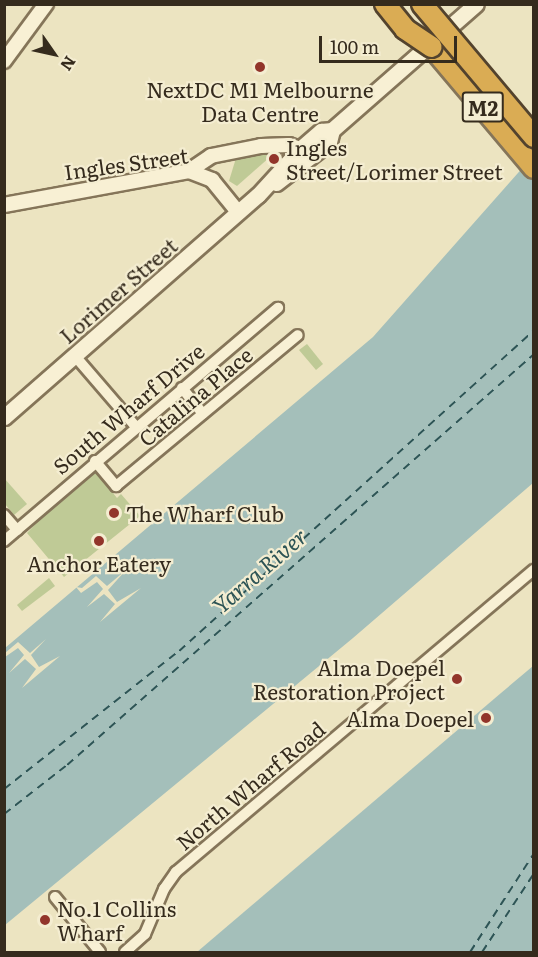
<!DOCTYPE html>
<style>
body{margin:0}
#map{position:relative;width:538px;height:957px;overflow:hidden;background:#ece4c1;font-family:Literata,serif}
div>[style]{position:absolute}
.green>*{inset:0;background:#bfca96}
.water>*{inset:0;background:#a4bfba}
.pier>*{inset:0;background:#ece4c1}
.ferry>*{height:1.5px;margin-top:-0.75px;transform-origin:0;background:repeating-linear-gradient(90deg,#2d5455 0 8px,transparent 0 14px)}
.roads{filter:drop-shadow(2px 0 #857559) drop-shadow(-2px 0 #857559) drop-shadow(0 2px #857559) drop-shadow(0 -2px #857559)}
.minor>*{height:10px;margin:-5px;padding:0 5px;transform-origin:5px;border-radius:5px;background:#f8f0d4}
.tertiary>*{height:14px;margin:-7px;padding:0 7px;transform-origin:7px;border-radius:7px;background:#f8f0d4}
.secondary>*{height:15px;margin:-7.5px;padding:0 7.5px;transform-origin:7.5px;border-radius:7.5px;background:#f8f0d4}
.motorway>*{height:20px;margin:-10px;padding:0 10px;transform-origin:10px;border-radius:10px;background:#daac54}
.bridges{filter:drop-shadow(2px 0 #53432e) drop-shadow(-2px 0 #53432e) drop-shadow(0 2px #53432e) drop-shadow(0 -2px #53432e)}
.motorway-bridge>*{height:20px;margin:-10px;padding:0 10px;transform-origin:10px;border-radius:10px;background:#daac54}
.dots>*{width:16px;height:16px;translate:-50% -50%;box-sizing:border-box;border:3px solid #f4edd1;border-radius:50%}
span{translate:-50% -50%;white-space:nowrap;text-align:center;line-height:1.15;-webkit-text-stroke:4.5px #f4edd1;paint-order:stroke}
.shield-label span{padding:2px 4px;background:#f4edd1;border:2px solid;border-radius:4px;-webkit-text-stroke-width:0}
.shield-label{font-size:20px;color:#352b1d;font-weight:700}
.poi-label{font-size:21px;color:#352b1d}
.left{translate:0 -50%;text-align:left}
.right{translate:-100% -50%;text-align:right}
.street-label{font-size:21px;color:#352b1d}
.water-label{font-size:22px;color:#2d5455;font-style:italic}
.frame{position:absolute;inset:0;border:6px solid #352b1d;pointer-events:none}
.north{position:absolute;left:24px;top:24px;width:60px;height:60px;-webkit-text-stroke:4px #f4edd1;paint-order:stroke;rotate:124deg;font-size:16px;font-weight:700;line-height:24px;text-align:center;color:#352b1d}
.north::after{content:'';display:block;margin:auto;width:21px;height:27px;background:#352b1d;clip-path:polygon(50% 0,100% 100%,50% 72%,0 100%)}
.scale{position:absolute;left:319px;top:36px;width:138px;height:27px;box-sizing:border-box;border:3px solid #352b1d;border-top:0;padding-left:8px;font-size:18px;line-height:21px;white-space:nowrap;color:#352b1d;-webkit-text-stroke:4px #f4edd1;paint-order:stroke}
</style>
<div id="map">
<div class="green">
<div style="clip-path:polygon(278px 150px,237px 186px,229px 181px,236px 158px)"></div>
<div style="clip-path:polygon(307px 344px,323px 364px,316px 370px,299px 350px)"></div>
<div style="clip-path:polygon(96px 472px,117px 498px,121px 494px,140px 516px,64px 577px,27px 533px,61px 497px)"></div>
<div style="clip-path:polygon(4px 478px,27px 504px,14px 515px,5px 504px)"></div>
<div style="clip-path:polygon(49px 578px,55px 586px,22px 611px,17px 605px)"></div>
</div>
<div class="water">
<div style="clip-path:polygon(533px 156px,533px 483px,353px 638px,5px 925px,5px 648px,373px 337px)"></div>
<div style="clip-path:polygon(533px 666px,533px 952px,197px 952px,501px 693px)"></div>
</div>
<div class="pier">
<div style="clip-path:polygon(126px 570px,108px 590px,117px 602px,141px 588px,100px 622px,115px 604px,104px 594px,87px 607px,103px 589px,97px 582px,81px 593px,76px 587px,82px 588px,96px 576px,107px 586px)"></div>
<div style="clip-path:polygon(46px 639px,31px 655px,39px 667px,60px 656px,22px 688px,36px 669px,25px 659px,9px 673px,24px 655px,18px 648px,5px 657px,5px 653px,18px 642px,30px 653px)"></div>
</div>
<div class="ferry">
<div style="left:4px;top:789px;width:223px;rotate:-38.3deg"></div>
<div style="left:179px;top:651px;width:479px;rotate:-42.1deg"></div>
<div style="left:4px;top:814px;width:80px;rotate:-37.9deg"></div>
<div style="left:67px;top:765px;width:622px;rotate:-41.35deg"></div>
<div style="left:470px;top:952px;width:118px;rotate:-57.1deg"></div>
<div style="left:482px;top:952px;width:95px;rotate:-56.6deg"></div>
</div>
<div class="roads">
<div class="minor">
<div style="left:75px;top:356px;width:94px;rotate:49.3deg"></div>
<div style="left:182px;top:388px;width:33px;rotate:51deg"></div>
<div style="left:95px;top:461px;width:33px;rotate:50deg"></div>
<div style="left:116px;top:486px;width:236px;rotate:-39.7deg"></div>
<div style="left:4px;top:515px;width:20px;rotate:49deg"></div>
<div style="left:4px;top:541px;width:360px;rotate:-40.4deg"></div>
<div style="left:55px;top:897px;width:71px;rotate:50.7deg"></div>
<div style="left:125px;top:952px;width:27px;rotate:-42deg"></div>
<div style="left:145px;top:934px;width:49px;rotate:-67.1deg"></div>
<div style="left:164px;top:889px;width:21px;rotate:-55deg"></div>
<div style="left:176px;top:872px;width:468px;rotate:-40.2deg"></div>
</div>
<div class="tertiary">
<div style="left:4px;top:61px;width:71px;rotate:-53.6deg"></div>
<div style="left:189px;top:171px;width:27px;rotate:-34deg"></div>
<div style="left:211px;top:156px;width:51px;rotate:-11.3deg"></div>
<div style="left:261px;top:146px;width:28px;rotate:-2deg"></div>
<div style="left:289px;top:145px;width:12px;rotate:20deg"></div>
<div style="left:4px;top:205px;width:188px;rotate:-10.4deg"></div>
<div style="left:189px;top:171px;width:25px;rotate:21deg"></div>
<div style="left:212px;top:180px;width:41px;rotate:50.9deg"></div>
</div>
<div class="secondary">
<div style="left:276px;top:183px;width:67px;rotate:-37.7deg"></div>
<div style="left:329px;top:142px;width:12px;rotate:-76deg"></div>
<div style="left:332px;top:130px;width:191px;rotate:-41.2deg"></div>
<div style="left:4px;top:417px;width:337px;rotate:-41.2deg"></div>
<div style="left:258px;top:195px;width:62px;rotate:-47.6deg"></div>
<div style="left:300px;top:149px;width:28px;rotate:-41deg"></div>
<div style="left:321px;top:131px;width:11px;rotate:-5deg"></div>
</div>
<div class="motorway">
<div style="left:432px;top:47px;width:158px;rotate:49.9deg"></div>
</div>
</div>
<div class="bridges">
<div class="motorway-bridge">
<div style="left:385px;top:4px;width:32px;rotate:51deg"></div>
<div style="left:405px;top:29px;width:32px;rotate:34deg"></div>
<div style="left:422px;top:4px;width:174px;rotate:49.9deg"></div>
</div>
</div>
<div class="dots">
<div style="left:260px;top:67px;background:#92352b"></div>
<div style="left:274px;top:159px;background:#92352b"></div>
<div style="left:114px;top:513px;background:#92352b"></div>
<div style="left:99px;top:541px;background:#92352b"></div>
<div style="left:457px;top:679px;background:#92352b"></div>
<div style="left:486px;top:718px;background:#92352b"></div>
<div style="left:45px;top:920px;background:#92352b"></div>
</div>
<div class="shield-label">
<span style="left:483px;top:107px">M2</span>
</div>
<div class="poi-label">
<span style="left:260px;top:101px">NextDC M1 Melbourne<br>Data Centre</span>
<span class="left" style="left:286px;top:159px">Ingles<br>Street/Lorimer Street</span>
<span class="left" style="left:126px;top:513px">The Wharf Club</span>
<span style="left:99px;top:563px">Anchor Eatery</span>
<span class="right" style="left:445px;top:679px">Alma Doepel<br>Restoration Project</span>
<span class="right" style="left:474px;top:718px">Alma Doepel</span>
<span class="left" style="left:57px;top:920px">No.1 Collins<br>Wharf</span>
</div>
<div class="street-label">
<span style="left:126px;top:163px;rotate:-8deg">Ingles Street</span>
<span style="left:118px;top:290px;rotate:-41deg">Lorimer Street</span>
<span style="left:195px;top:396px;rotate:-40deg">Catalina Place</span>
<span style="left:128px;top:408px;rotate:-40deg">South Wharf Drive</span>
<span style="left:250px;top:785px;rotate:-40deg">North Wharf Road</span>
</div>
<div class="water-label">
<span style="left:259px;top:570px;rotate:-41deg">Yarra River</span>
</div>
<div class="frame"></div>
<div class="north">N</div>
<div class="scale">100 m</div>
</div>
